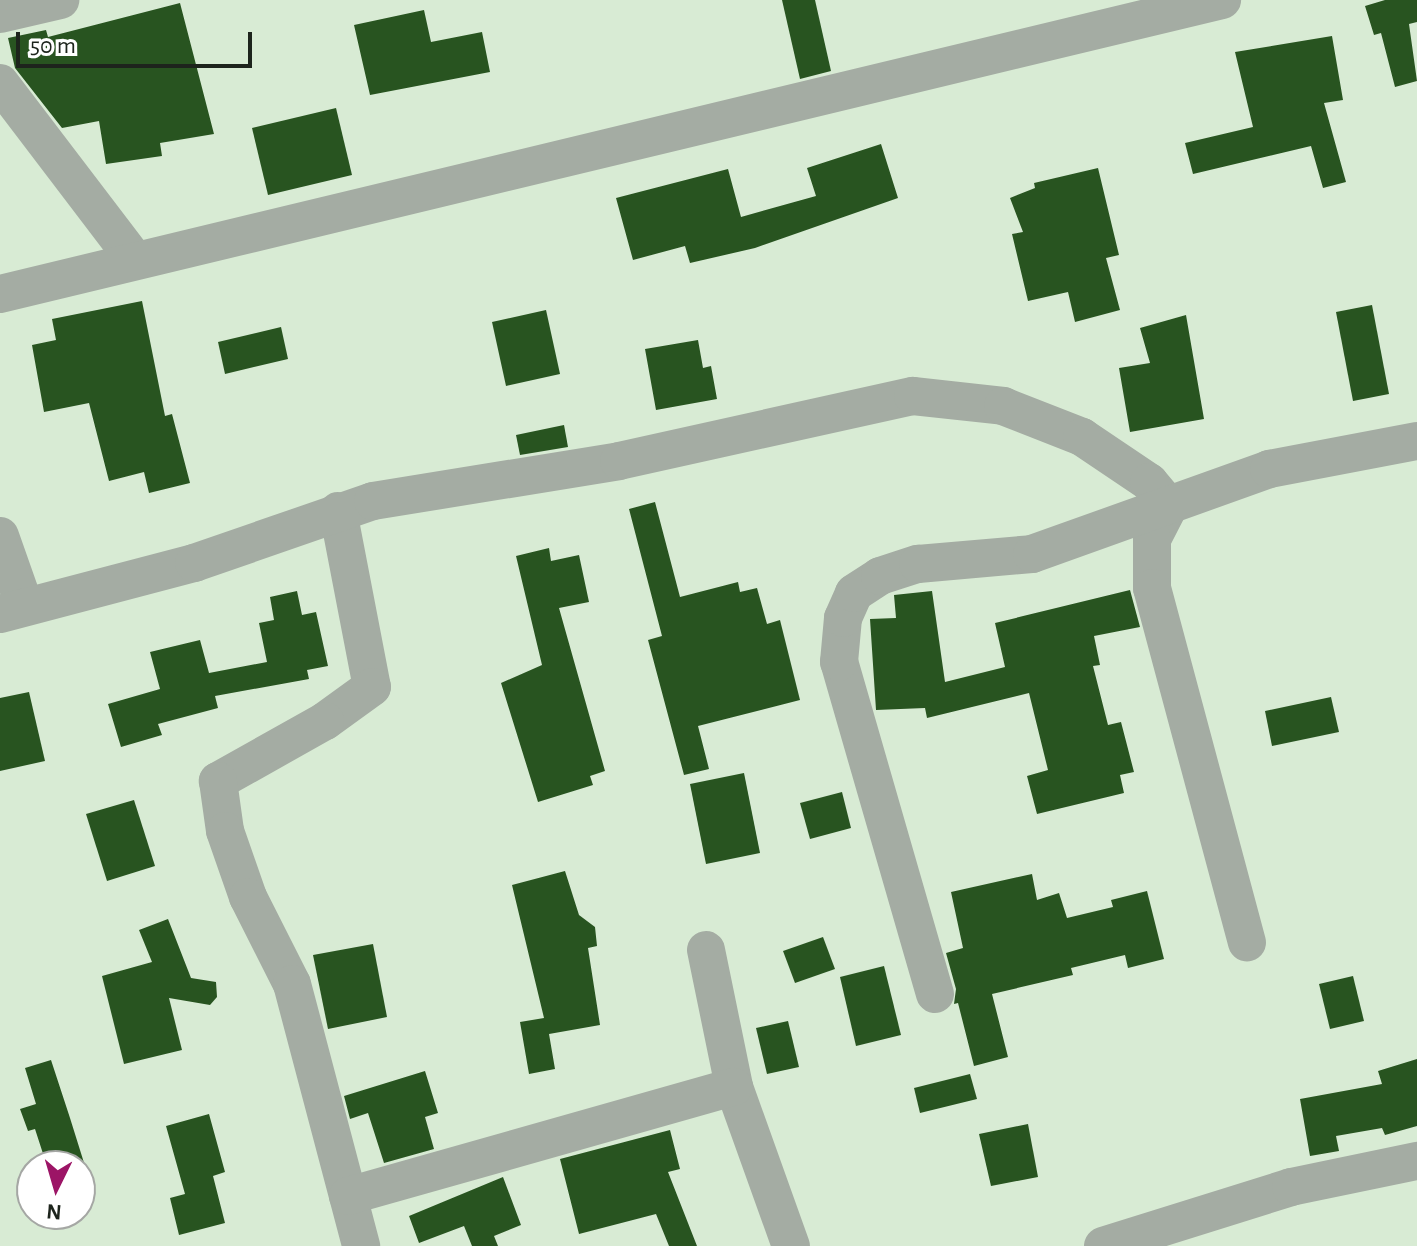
<!DOCTYPE html>
<style>
body{margin:0}
#map{position:relative;width:1417px;height:1246px;overflow:hidden;background:#d8ebd4;font-family:"Alegreya Sans",sans-serif}
div>[style]{position:absolute}
.building>*{inset:0;background:#285420}
.minor>*{height:38px;margin:-19px;padding:0 19px;transform-origin:19px;border-radius:19px;background:#a4aca3}
span{translate:-50% -50%;white-space:nowrap;text-align:center;line-height:1.15;-webkit-text-stroke:8px #fff;paint-order:stroke}
.north{position:absolute;left:16px;top:1150px;width:80px;height:80px;box-sizing:border-box;background:#fff;border:2px solid #a5a7a4;border-radius:50%;rotate:185deg;font-size:22px;font-weight:700;line-height:32px;text-align:center;color:#1d241c}
.north::after{content:'';display:block;margin:auto;width:28px;height:36px;background:#9c1566;clip-path:polygon(50% 0,100% 100%,50% 72%,0 100%)}
.scale{position:absolute;left:16px;top:32px;width:236px;height:36px;box-sizing:border-box;border:4px solid #1d241c;border-top:0;padding-left:10px;font-size:24px;line-height:28px;white-space:nowrap;color:#1d241c;-webkit-text-stroke:6px #fff;paint-order:stroke}
</style>
<div id="map">
<div class="building">
<div style="clip-path:polygon(782px 0,815px 0,831px 71px,800px 79px)"></div>
<div style="clip-path:polygon(1385px 0,1417px 0,1417px 22px,1409px 24px,1417px 81px,1395px 87px,1381px 33px,1374px 35px,1365px 6px)"></div>
<div style="clip-path:polygon(180px 3px,214px 134px,160px 143px,162px 156px,106px 164px,99px 121px,62px 128px,15px 68px,8px 38px,46px 30px,48px 37px)"></div>
<div style="clip-path:polygon(424px 10px,431px 42px,482px 32px,490px 72px,370px 95px,354px 25px)"></div>
<div style="clip-path:polygon(1332px 36px,1343px 100px,1324px 103px,1346px 182px,1323px 188px,1311px 146px,1193px 174px,1185px 143px,1253px 127px,1235px 52px)"></div>
<div style="clip-path:polygon(336px 108px,352px 175px,268px 195px,252px 128px)"></div>
<div style="clip-path:polygon(881px 144px,898px 198px,755px 248px,690px 263px,685px 246px,633px 260px,616px 198px,728px 169px,741px 217px,816px 196px,807px 168px)"></div>
<div style="clip-path:polygon(1098px 168px,1119px 255px,1106px 258px,1120px 310px,1075px 322px,1068px 292px,1028px 301px,1012px 234px,1023px 232px,1010px 198px,1035px 188px,1034px 183px)"></div>
<div style="clip-path:polygon(142px 301px,165px 416px,172px 414px,190px 483px,149px 493px,144px 472px,109px 481px,89px 403px,44px 412px,32px 345px,56px 340px,52px 319px)"></div>
<div style="clip-path:polygon(1372px 305px,1389px 394px,1353px 401px,1336px 312px)"></div>
<div style="clip-path:polygon(546px 310px,560px 374px,506px 386px,492px 322px)"></div>
<div style="clip-path:polygon(1186px 315px,1204px 419px,1130px 432px,1119px 368px,1150px 363px,1140px 328px)"></div>
<div style="clip-path:polygon(281px 327px,288px 359px,225px 374px,218px 342px)"></div>
<div style="clip-path:polygon(698px 340px,703px 368px,711px 366px,717px 399px,656px 410px,645px 349px)"></div>
<div style="clip-path:polygon(564px 425px,568px 447px,520px 455px,516px 435px)"></div>
<div style="clip-path:polygon(655px 502px,680px 597px,738px 582px,740px 592px,757px 588px,767px 624px,780px 620px,800px 700px,698px 726px,709px 769px,684px 775px,648px 640px,662px 636px,629px 509px)"></div>
<div style="clip-path:polygon(549px 548px,551px 561px,579px 555px,589px 602px,559px 608px,605px 771px,590px 776px,593px 785px,538px 802px,501px 683px,542px 665px,516px 556px)"></div>
<div style="clip-path:polygon(1130px 590px,1140px 627px,1094px 636px,1100px 665px,1093px 666px,1108px 725px,1121px 722px,1134px 772px,1120px 775px,1124px 793px,1037px 814px,1027px 776px,1048px 770px,1029px 693px,927px 718px,925px 708px,876px 710px,870px 619px,896px 618px,894px 595px,932px 591px,945px 682px,1005px 667px,995px 623px)"></div>
<div style="clip-path:polygon(297px 591px,302px 615px,316px 612px,328px 666px,307px 670px,309px 679px,215px 696px,218px 708px,158px 724px,162px 735px,121px 747px,108px 704px,160px 689px,150px 652px,200px 640px,209px 673px,267px 662px,259px 623px,274px 620px,270px 597px)"></div>
<div style="clip-path:polygon(29px 692px,45px 761px,0 771px,0 698px)"></div>
<div style="clip-path:polygon(1331px 697px,1339px 732px,1272px 746px,1265px 711px)"></div>
<div style="clip-path:polygon(744px 773px,760px 853px,706px 864px,690px 784px)"></div>
<div style="clip-path:polygon(842px 792px,851px 828px,810px 839px,800px 803px)"></div>
<div style="clip-path:polygon(134px 800px,155px 866px,107px 881px,86px 814px)"></div>
<div style="clip-path:polygon(565px 871px,579px 915px,595px 927px,597px 946px,588px 948px,600px 1025px,549px 1034px,555px 1069px,529px 1074px,520px 1022px,544px 1018px,512px 885px)"></div>
<div style="clip-path:polygon(1032px 874px,1037px 900px,1059px 893px,1067px 918px,1113px 907px,1111px 900px,1147px 891px,1164px 959px,1128px 968px,1125px 955px,1071px 968px,1073px 975px,992px 994px,1008px 1057px,974px 1066px,958px 1003px,954px 1004px,956px 989px,946px 953px,963px 948px,951px 892px)"></div>
<div style="clip-path:polygon(168px 919px,191px 978px,216px 982px,217px 997px,210px 1005px,169px 998px,182px 1050px,124px 1064px,102px 976px,152px 962px,139px 930px)"></div>
<div style="clip-path:polygon(823px 937px,835px 969px,795px 983px,783px 951px)"></div>
<div style="clip-path:polygon(373px 944px,387px 1017px,328px 1029px,313px 955px)"></div>
<div style="clip-path:polygon(884px 966px,901px 1035px,856px 1046px,840px 977px)"></div>
<div style="clip-path:polygon(1353px 976px,1364px 1021px,1330px 1029px,1319px 984px)"></div>
<div style="clip-path:polygon(788px 1021px,799px 1067px,767px 1074px,756px 1028px)"></div>
<div style="clip-path:polygon(1417px 1059px,1417px 1126px,1385px 1135px,1382px 1128px,1336px 1136px,1339px 1151px,1310px 1156px,1300px 1099px,1382px 1084px,1378px 1071px)"></div>
<div style="clip-path:polygon(51px 1060px,70px 1118px,85px 1166px,47px 1166px,35px 1129px,28px 1131px,20px 1109px,36px 1104px,25px 1068px)"></div>
<div style="clip-path:polygon(425px 1071px,438px 1113px,425px 1117px,434px 1149px,384px 1163px,368px 1113px,350px 1119px,344px 1096px)"></div>
<div style="clip-path:polygon(970px 1074px,977px 1099px,920px 1113px,914px 1088px)"></div>
<div style="clip-path:polygon(209px 1114px,225px 1172px,213px 1176px,225px 1223px,179px 1235px,170px 1198px,185px 1194px,166px 1126px)"></div>
<div style="clip-path:polygon(1028px 1124px,1038px 1177px,991px 1186px,979px 1134px)"></div>
<div style="clip-path:polygon(670px 1130px,680px 1169px,668px 1172px,697px 1246px,669px 1246px,656px 1214px,579px 1234px,560px 1159px)"></div>
<div style="clip-path:polygon(503px 1177px,521px 1225px,494px 1236px,498px 1246px,472px 1246px,464px 1226px,419px 1243px,409px 1216px)"></div>
</div>
<div class="minor">
<div style="left:0;top:14px;width:62px;rotate:-13.1deg"></div>
<div style="left:0;top:83px;width:221px;rotate:52.7deg"></div>
<div style="left:0;top:294px;width:1257px;rotate:-13.53deg"></div>
<div style="left:338px;top:511px;width:179px;rotate:79.1deg"></div>
<div style="left:372px;top:687px;width:58px;rotate:144.1deg"></div>
<div style="left:325px;top:721px;width:123px;rotate:150.7deg"></div>
<div style="left:218px;top:781px;width:50px;rotate:82deg"></div>
<div style="left:225px;top:831px;width:70px;rotate:70.8deg"></div>
<div style="left:248px;top:897px;width:97px;rotate:63.2deg"></div>
<div style="left:292px;top:984px;width:271px;rotate:75.2deg"></div>
<div style="left:0;top:536px;width:75px;rotate:70.6deg"></div>
<div style="left:0;top:614px;width:201px;rotate:-14.7deg"></div>
<div style="left:194px;top:563px;width:189px;rotate:-19.1deg"></div>
<div style="left:373px;top:501px;width:249px;rotate:-9.2deg"></div>
<div style="left:619px;top:461px;width:301px;rotate:-12.5deg"></div>
<div style="left:913px;top:396px;width:91px;rotate:6.3deg"></div>
<div style="left:1003px;top:406px;width:85px;rotate:21.4deg"></div>
<div style="left:1082px;top:437px;width:81px;rotate:33.9deg"></div>
<div style="left:1149px;top:482px;width:31px;rotate:50deg"></div>
<div style="left:1169px;top:506px;width:37px;rotate:117deg"></div>
<div style="left:1152px;top:539px;width:49px;rotate:90deg"></div>
<div style="left:1152px;top:588px;width:367px;rotate:75deg"></div>
<div style="left:706px;top:950px;width:140px;rotate:78.4deg"></div>
<div style="left:734px;top:1087px;width:169px;rotate:70.3deg"></div>
<div style="left:935px;top:994px;width:346px;rotate:-106.1deg"></div>
<div style="left:839px;top:662px;width:44px;rotate:-84.8deg"></div>
<div style="left:843px;top:618px;width:27px;rotate:-66deg"></div>
<div style="left:854px;top:593px;width:31px;rotate:-33deg"></div>
<div style="left:880px;top:576px;width:40px;rotate:-18deg"></div>
<div style="left:918px;top:564px;width:114px;rotate:-5deg"></div>
<div style="left:1032px;top:554px;width:252px;rotate:-19.7deg"></div>
<div style="left:1269px;top:469px;width:151px;rotate:-10.7deg"></div>
<div style="left:348px;top:1196px;width:401px;rotate:-15.8deg"></div>
<div style="left:1103px;top:1246px;width:197px;rotate:-17.4deg"></div>
<div style="left:1291px;top:1187px;width:129px;rotate:-11.7deg"></div>
</div>
<div class="north">N</div>
<div class="scale">50 m</div>
</div>
